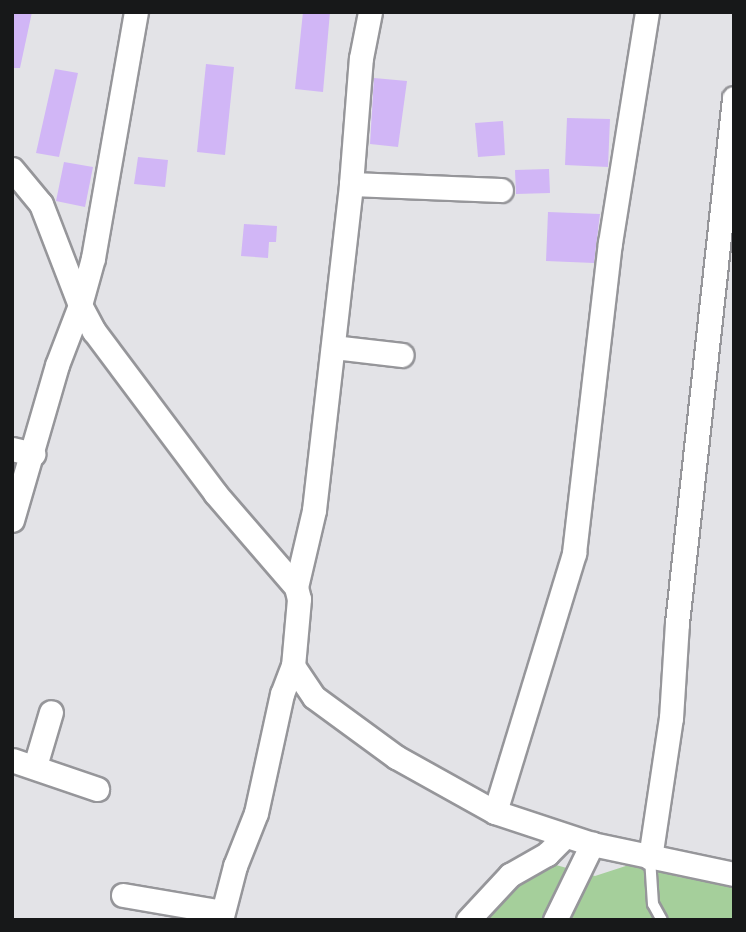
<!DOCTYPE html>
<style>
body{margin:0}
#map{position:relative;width:746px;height:932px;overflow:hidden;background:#e3e3e7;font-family:"DejaVu Sans",sans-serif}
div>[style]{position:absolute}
.green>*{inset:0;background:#a5cf9b}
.building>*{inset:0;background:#d1b6f6}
.roads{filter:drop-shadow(2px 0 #96969a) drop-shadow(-2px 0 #96969a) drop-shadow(0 2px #96969a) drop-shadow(0 -2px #96969a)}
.lane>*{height:10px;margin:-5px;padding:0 5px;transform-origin:5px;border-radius:5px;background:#fff}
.street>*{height:23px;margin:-11.5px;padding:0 11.5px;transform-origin:11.5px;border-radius:11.5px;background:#fff}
span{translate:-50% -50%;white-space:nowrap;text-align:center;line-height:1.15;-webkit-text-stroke:5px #f0f1f5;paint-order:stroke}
.frame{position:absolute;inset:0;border:14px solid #171819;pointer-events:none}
</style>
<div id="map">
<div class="green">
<div style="clip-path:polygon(549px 863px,595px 876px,635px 863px,679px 877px,734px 884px,734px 920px,479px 920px,506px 889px)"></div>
</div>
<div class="building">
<div style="clip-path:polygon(12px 12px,32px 12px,20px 68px,12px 68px)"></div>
<div style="clip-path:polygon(303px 12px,330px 12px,323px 92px,295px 89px)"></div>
<div style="clip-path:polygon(206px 64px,234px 67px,225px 155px,197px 152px)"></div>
<div style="clip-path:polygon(55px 69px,78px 73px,59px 157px,36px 153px)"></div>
<div style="clip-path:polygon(374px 78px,407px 81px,398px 147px,370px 144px)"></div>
<div style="clip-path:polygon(567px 118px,610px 119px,608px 167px,565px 165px)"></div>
<div style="clip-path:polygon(503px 121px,505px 155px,478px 157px,475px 123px)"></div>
<div style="clip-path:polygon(138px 157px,168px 160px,165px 187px,134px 184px)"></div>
<div style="clip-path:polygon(64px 162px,93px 167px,85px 207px,56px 201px)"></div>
<div style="clip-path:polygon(549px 169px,550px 193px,516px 194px,515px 170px)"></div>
<div style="clip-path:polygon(548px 212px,600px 214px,594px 263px,546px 261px)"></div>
<div style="clip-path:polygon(244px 224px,277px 226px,276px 242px,269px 242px,268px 258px,241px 256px)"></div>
</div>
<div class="roads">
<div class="lane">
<div style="left:650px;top:858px;width:46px;rotate:86.3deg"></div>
<div style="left:653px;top:904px;width:18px;rotate:61deg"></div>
</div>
<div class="street">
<div style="left:12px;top:169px;width:45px;rotate:50.4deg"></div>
<div style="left:41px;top:204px;width:108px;rotate:68.9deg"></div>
<div style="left:80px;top:305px;width:30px;rotate:62deg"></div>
<div style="left:94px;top:331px;width:202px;rotate:53.2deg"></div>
<div style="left:215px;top:493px;width:124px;rotate:49.2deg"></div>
<div style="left:296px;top:587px;width:12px;rotate:76deg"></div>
<div style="left:299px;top:599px;width:67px;rotate:95.1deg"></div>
<div style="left:293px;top:666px;width:37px;rotate:56deg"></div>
<div style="left:314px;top:697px;width:102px;rotate:36.2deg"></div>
<div style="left:396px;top:757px;width:113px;rotate:29.1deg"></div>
<div style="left:495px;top:812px;width:102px;rotate:18.3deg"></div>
<div style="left:592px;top:844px;width:145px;rotate:11.9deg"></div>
<div style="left:351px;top:184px;width:150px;rotate:2.3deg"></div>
<div style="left:333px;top:347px;width:69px;rotate:6.6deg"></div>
<div style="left:12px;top:449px;width:22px;rotate:13deg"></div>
<div style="left:12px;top:520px;width:161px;rotate:-73.8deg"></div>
<div style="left:57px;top:365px;width:64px;rotate:-69deg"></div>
<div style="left:80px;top:305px;width:49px;rotate:-74.5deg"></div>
<div style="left:93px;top:258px;width:250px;rotate:-80.1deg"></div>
<div style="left:296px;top:587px;width:79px;rotate:-76.8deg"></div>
<div style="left:314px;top:510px;width:328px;rotate:-83.5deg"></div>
<div style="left:351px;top:184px;width:126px;rotate:-85.5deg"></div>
<div style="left:361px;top:58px;width:47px;rotate:-78.9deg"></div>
<div style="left:12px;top:760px;width:90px;rotate:18.8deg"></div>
<div style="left:35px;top:766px;width:56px;rotate:-73.5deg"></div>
<div style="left:495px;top:812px;width:271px;rotate:-73deg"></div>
<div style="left:574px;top:553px;width:312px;rotate:-83.4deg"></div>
<div style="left:610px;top:243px;width:234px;rotate:-80.9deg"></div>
<div style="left:650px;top:858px;width:142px;rotate:-81.5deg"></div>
<div style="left:671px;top:718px;width:95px;rotate:-86.4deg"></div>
<div style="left:677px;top:623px;width:528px;rotate:-83.8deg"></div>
<div style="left:123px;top:895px;width:100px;rotate:9.7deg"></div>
<div style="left:221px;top:920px;width:56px;rotate:-75.5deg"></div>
<div style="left:235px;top:866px;width:57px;rotate:-68.4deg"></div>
<div style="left:256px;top:813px;width:122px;rotate:-77.7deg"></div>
<div style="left:282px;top:694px;width:30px;rotate:-69deg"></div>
<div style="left:468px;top:920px;width:62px;rotate:-47deg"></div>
<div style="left:510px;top:875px;width:43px;rotate:-29.6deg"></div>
<div style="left:547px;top:854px;width:25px;rotate:-45deg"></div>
<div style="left:555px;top:920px;width:85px;rotate:-64deg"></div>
</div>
</div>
<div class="frame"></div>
</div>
